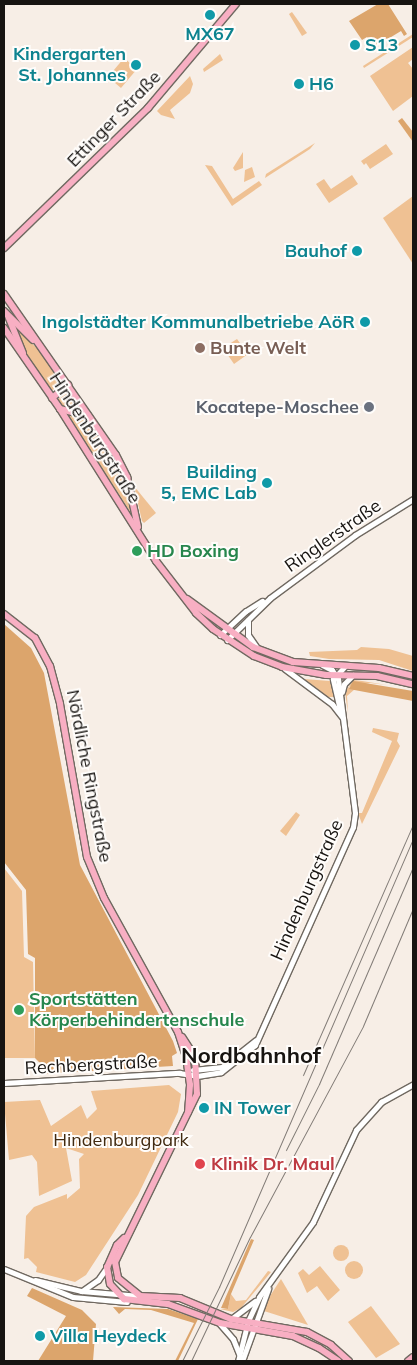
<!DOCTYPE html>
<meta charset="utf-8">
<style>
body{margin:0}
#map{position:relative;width:417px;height:1365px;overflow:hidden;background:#f7eee6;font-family:Mulish,sans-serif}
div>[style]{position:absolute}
.green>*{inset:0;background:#efc193}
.round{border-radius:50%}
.forest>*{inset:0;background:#dca56c}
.roads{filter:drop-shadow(1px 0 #706961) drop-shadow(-1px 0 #706961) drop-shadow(0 1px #706961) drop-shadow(0 -1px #706961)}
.minor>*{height:5px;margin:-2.5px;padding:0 2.5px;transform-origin:2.5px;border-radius:2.5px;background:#fff}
.major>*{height:6px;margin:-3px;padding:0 3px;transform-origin:3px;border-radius:3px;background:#f8afc3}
.rail>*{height:1px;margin:-0.5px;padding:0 0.5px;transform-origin:0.5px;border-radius:0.5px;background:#817b76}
.dots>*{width:14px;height:14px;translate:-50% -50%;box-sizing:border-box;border:2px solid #fffdfb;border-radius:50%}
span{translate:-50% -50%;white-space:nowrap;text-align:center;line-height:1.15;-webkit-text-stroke:4px #fffdfb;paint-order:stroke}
.culture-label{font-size:18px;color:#0d838f;font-weight:700}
.left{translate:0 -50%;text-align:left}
.right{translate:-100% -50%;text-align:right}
.street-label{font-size:18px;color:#171411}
.education-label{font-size:18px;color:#785e54;font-weight:700}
.worship-label{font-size:18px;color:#5b616d;font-weight:700}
.leisure-label{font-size:18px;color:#27864d;font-weight:700}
.park-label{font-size:18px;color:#412a10}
.health-label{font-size:18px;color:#be3a42;font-weight:700}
.district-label{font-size:22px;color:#171411;font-weight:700}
.frame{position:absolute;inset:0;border:5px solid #171411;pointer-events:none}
</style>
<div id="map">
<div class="green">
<div style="clip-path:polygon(292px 12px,307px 33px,302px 36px,289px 14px)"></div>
<div style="clip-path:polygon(413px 34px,413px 37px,364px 68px,363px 66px)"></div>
<div style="clip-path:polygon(413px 47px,413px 59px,408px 63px,413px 69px,413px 96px,393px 111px,370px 76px)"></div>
<div style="clip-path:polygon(220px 54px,223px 60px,204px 72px,203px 69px)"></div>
<div style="clip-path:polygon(124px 58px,137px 69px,121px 88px,108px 77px)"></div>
<div style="clip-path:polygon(190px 76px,193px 84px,190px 93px,170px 110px,175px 119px,161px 115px,157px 111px)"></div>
<div style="clip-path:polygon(315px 143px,310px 149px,265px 178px,266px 174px)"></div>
<div style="clip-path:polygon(386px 144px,393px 154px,370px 169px,366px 163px,364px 165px,361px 161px)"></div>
<div style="clip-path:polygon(243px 152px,243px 168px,235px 171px,233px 168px)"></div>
<div style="clip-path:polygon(205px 165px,212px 166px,233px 199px,259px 181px,262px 185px,232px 206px)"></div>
<div style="clip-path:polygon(252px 167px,255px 177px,244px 182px,245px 170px)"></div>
<div style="clip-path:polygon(352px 175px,358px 184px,329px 203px,316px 184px,324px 179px,331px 189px)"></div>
<div style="clip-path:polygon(413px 196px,413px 264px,383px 218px)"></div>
<div style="clip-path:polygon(18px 331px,38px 349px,63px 383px,51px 391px,27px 356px)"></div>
<div style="clip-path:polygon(237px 339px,248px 354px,234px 364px,223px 348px)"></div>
<div style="clip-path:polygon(67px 393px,78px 405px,76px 410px,63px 407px,57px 400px)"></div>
<div style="clip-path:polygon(67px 414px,87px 418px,113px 456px,125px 479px,133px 516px)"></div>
<div style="clip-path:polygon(134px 486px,156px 513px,144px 523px,142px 521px)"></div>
<div style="clip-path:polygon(361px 647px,389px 649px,413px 656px,413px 671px,379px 660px,329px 659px,310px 656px,309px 652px,357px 650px)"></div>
<div style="clip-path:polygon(304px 679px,330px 681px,334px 697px,328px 697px)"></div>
<div style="clip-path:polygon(353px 680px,362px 681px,387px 685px,370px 683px,348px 687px,355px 689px,347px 696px,348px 713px,345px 692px)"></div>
<div style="clip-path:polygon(373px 728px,399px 733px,397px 741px,400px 746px,362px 824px,358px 813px,362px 813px,392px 741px,372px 732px)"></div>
<div style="clip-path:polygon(296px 812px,300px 815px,286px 836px,280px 831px)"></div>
<div style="clip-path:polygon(4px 868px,22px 891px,24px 957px,33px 962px,35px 1058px,4px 1058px)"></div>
<div style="clip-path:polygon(169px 1085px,181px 1094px,178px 1112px,138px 1195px,86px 1275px,75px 1282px,36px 1272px,37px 1267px,28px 1258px,24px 1259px,26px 1216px,34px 1207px,67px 1194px,67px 1199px,80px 1188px,79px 1159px,84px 1154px,66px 1148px,72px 1181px,39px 1196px,37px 1162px,32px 1155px,9px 1160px,4px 1102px,40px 1100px,51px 1126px,81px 1105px,87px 1119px,97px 1109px,91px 1091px)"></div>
<div class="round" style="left:333px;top:1245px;width:16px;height:16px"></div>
<div class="round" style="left:345px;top:1261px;width:18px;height:18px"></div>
<div style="clip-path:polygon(320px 1266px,340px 1290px,328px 1301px,317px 1286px,307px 1293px,298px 1273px,303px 1269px,309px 1275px)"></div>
<div style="clip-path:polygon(268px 1271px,271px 1272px,241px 1308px,233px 1312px,220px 1309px,228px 1309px,231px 1294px,236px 1301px,246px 1300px)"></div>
<div style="clip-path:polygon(281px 1279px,308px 1325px,264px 1311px,268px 1299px)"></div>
<div style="clip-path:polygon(371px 1306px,400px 1344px,376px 1358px,348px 1322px)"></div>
</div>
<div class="forest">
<div style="clip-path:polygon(378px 4px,388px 4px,407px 34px,404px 36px,401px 31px,373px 48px,367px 37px,362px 40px,349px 21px)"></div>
<div style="clip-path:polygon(402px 118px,413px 132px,413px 142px,398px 121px)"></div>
<div style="clip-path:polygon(4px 624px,31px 648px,44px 673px,80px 865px,173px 1041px,177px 1053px,172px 1056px,173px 1066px,41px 1074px,41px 1064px,35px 1058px,35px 958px,28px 954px,26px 890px,4px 862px)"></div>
<div style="clip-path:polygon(353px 681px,413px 691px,413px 701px,349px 689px)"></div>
<div style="clip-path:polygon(251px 1239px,254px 1240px,231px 1294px,228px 1309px,221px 1308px)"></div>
<div style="clip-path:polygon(32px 1288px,82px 1310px,96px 1324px,93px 1361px,38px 1361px,66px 1316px,27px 1296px)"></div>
<div style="clip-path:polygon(113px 1307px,168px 1309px,198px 1319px,178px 1361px,175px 1361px,194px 1323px,151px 1310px,125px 1309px,119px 1314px)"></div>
</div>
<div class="roads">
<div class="minor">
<div style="left:248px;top:620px;width:15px;rotate:90deg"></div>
<div style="left:248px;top:635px;width:16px;rotate:55deg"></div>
<div style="left:220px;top:635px;width:35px;rotate:-43deg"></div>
<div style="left:246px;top:611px;width:19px;rotate:-32deg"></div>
<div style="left:227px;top:640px;width:60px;rotate:-44.3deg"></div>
<div style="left:270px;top:598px;width:106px;rotate:-36.5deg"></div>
<div style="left:355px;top:535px;width:68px;rotate:-31.8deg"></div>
<div style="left:285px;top:669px;width:59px;rotate:36.7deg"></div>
<div style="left:332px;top:704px;width:18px;rotate:52deg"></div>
<div style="left:342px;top:692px;width:8px;rotate:-76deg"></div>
<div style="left:344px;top:684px;width:13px;rotate:-45deg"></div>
<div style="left:340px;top:710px;width:32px;rotate:-103deg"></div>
<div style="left:333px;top:679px;width:18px;rotate:-47deg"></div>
<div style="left:193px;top:1070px;width:29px;rotate:-6deg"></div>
<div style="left:222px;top:1067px;width:43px;rotate:-38.5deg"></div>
<div style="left:179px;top:1073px;width:18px;rotate:9deg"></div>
<div style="left:197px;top:1076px;width:24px;rotate:-9deg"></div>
<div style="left:221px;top:1072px;width:43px;rotate:-38.5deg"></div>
<div style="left:255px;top:1045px;width:239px;rotate:-65.8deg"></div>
<div style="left:353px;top:827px;width:14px;rotate:-82deg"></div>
<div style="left:355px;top:813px;width:135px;rotate:-97.2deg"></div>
<div style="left:338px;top:679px;width:11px;rotate:-124deg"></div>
<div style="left:332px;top:670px;width:11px;rotate:-153deg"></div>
<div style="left:4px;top:1083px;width:176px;rotate:-3.3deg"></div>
<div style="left:4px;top:1269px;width:74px;rotate:22.1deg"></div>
<div style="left:73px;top:1297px;width:54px;rotate:5.3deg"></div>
<div style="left:35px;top:1280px;width:47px;rotate:13.4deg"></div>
<div style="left:81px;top:1291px;width:59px;rotate:4.8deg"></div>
<div style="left:82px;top:1291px;width:19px;rotate:-35deg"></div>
<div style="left:98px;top:1280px;width:16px;rotate:-55deg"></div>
<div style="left:231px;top:1319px;width:30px;rotate:-37deg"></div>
<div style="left:220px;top:1324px;width:20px;rotate:49deg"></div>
<div style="left:233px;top:1339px;width:16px;rotate:68deg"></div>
<div style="left:238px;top:1361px;width:41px;rotate:-76deg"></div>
<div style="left:248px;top:1321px;width:26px;rotate:-65deg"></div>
<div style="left:259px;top:1297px;width:92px;rotate:-54.2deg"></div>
<div style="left:313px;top:1222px;width:102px;rotate:-64.9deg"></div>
<div style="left:356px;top:1130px;width:38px;rotate:-48deg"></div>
<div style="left:381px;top:1102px;width:37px;rotate:-29deg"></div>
<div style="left:242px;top:1361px;width:77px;rotate:-70.1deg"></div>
</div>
<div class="major">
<div style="left:4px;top:248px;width:201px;rotate:-44.2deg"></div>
<div style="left:148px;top:108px;width:136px;rotate:-49.8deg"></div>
<div style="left:4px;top:294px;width:196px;rotate:55.2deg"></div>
<div style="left:116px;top:455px;width:25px;rotate:63deg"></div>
<div style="left:127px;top:477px;width:51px;rotate:77.6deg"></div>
<div style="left:4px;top:311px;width:41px;rotate:45deg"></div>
<div style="left:8px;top:316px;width:40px;rotate:68deg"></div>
<div style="left:4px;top:328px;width:98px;rotate:55.3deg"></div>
<div style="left:60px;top:409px;width:180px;rotate:57.7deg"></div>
<div style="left:156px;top:561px;width:66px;rotate:52.4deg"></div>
<div style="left:196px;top:613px;width:23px;rotate:43deg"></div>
<div style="left:213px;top:629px;width:49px;rotate:33.4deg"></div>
<div style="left:254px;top:656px;width:30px;rotate:21deg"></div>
<div style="left:282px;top:667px;width:45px;rotate:10.3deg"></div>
<div style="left:326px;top:675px;width:51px;rotate:1.1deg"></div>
<div style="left:377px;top:676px;width:37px;rotate:13deg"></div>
<div style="left:52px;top:398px;width:21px;rotate:-39deg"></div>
<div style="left:60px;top:409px;width:29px;rotate:14deg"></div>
<div style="left:187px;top:599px;width:82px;rotate:36deg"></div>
<div style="left:253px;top:647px;width:43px;rotate:20.6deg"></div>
<div style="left:293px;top:662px;width:86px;rotate:4deg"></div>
<div style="left:379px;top:668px;width:35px;rotate:13deg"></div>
<div style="left:4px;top:614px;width:39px;rotate:38deg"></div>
<div style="left:35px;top:638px;width:32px;rotate:62deg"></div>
<div style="left:50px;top:666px;width:39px;rotate:75deg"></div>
<div style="left:60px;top:704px;width:155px;rotate:80deg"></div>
<div style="left:87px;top:857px;width:44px;rotate:67.5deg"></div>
<div style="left:104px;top:898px;width:153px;rotate:61.1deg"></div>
<div style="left:178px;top:1032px;width:25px;rotate:72deg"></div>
<div style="left:186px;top:1056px;width:29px;rotate:82deg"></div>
<div style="left:190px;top:1085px;width:27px;rotate:94deg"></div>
<div style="left:182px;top:1037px;width:24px;rotate:57deg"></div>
<div style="left:195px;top:1057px;width:37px;rotate:87deg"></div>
<div style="left:197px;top:1094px;width:187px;rotate:116deg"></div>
<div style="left:115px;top:1262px;width:16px;rotate:79deg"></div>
<div style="left:118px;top:1278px;width:28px;rotate:39deg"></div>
<div style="left:140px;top:1296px;width:40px;rotate:2.9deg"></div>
<div style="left:180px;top:1298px;width:55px;rotate:22.4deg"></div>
<div style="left:231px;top:1319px;width:77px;rotate:9.7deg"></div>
<div style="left:307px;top:1332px;width:27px;rotate:28deg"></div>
<div style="left:331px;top:1345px;width:24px;rotate:42deg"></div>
<div style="left:124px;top:1238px;width:10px;rotate:135deg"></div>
<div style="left:117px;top:1245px;width:24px;rotate:114deg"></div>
<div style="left:107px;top:1267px;width:17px;rotate:80deg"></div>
<div style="left:110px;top:1284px;width:21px;rotate:47deg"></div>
<div style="left:124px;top:1299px;width:44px;rotate:6.5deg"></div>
<div style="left:168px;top:1304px;width:55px;rotate:20.1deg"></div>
<div style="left:220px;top:1323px;width:74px;rotate:10.1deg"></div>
<div style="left:293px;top:1336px;width:29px;rotate:25deg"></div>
<div style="left:319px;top:1348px;width:23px;rotate:34deg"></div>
<div style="left:408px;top:1361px;width:6px;rotate:-39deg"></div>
</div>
</div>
<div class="rail">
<div style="left:303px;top:1075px;width:274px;rotate:-66.3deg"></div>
<div style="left:286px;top:1150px;width:74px;rotate:-63.4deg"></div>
<div style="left:319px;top:1084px;width:236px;rotate:-66.6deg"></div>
<div style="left:182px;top:1361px;width:83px;rotate:-63.4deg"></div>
<div style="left:219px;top:1287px;width:488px;rotate:-66.6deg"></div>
<div style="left:191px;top:1361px;width:137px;rotate:-64.6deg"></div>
<div style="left:250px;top:1237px;width:239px;rotate:-61.8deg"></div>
<div style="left:363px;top:1026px;width:128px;rotate:-67deg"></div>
</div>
<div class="dots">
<div style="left:210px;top:15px;background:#0f9aa8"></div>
<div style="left:355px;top:45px;background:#0f9aa8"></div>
<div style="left:136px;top:65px;background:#0f9aa8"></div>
<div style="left:299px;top:84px;background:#0f9aa8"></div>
<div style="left:357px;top:251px;background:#0f9aa8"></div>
<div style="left:365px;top:322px;background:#0f9aa8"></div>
<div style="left:200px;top:348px;background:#8d6e63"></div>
<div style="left:369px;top:407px;background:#6b7280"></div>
<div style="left:267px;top:483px;background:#0f9aa8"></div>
<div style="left:137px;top:551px;background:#2e9e5b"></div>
<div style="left:19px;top:1010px;background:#2e9e5b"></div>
<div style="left:204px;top:1108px;background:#0f9aa8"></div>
<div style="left:200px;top:1164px;background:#e0444e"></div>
<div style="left:40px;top:1336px;background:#0f9aa8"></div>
</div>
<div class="culture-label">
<span style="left:210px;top:34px">MX67</span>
<span class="left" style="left:365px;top:45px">S13</span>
<span class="right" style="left:126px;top:65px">Kindergarten<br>St. Johannes</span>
<span class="left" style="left:309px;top:84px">H6</span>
<span class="right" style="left:347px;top:251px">Bauhof</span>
<span class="right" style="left:355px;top:322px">Ingolstädter Kommunalbetriebe AöR</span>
<span class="right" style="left:257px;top:483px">Building<br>5, EMC Lab</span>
<span class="left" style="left:214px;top:1108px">IN Tower</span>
<span class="left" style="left:50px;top:1336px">Villa Heydeck</span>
</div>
<div class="street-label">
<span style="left:114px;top:119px;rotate:-46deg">Ettinger Straße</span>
<span style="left:95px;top:438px;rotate:57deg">Hindenburgstraße</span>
<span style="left:333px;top:536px;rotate:-35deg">Ringlerstraße</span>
<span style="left:89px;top:776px;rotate:79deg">Nördliche Ringstraße</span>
<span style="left:307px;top:890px;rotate:-66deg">Hindenburgstraße</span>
<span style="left:91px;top:1065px;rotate:-3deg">Rechbergstraße</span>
</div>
<div class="education-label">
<span class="left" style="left:210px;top:348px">Bunte Welt</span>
</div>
<div class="worship-label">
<span class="right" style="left:359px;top:407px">Kocatepe-Moschee</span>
</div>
<div class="leisure-label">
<span class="left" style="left:147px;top:551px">HD Boxing</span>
<span class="left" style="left:29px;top:1010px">Sportstätten<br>Körperbehindertenschule</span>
</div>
<div class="park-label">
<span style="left:121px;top:1140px">Hindenburgpark</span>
</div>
<div class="health-label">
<span class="left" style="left:211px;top:1164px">Klinik Dr. Maul</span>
</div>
<div class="district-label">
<span style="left:251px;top:1056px">Nordbahnhof</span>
</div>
<div class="frame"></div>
</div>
